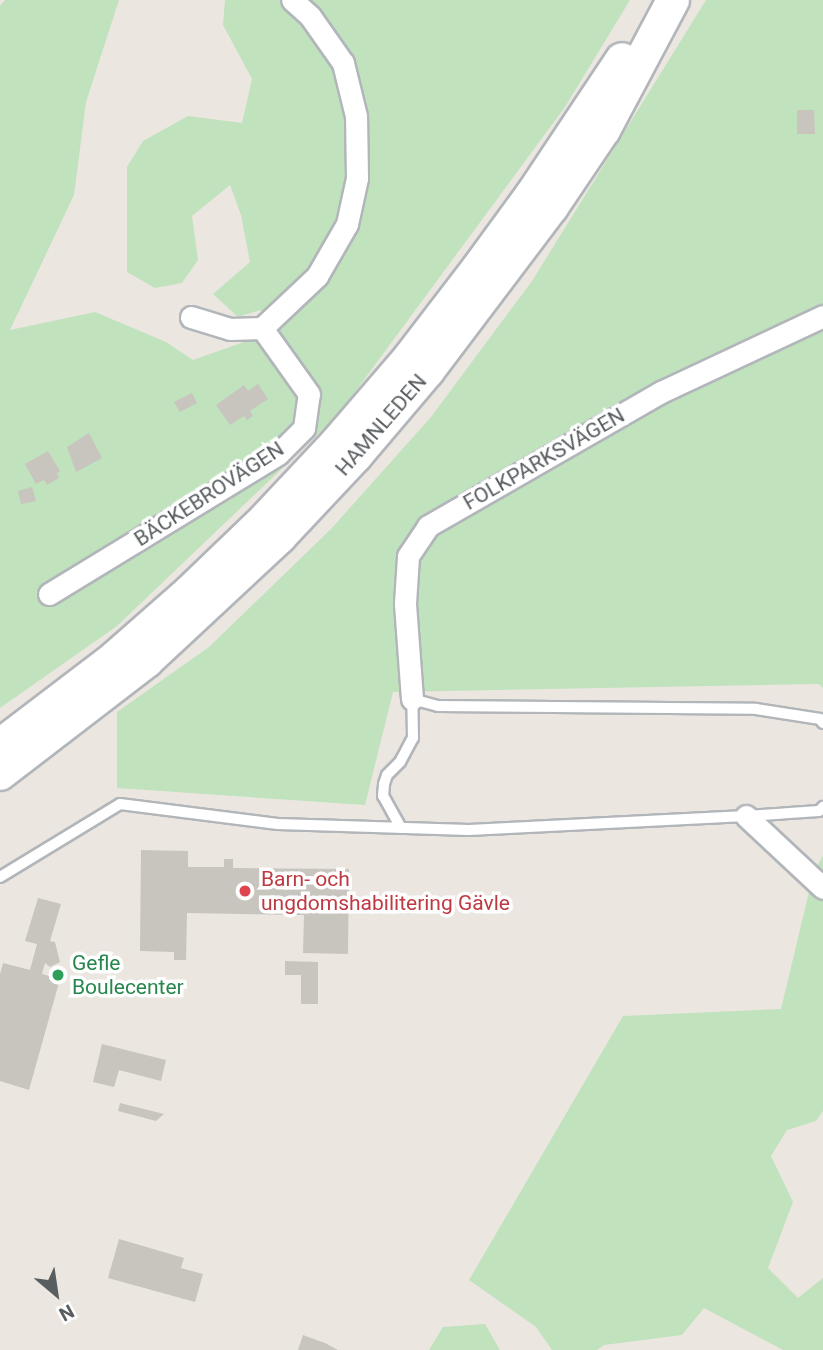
<!DOCTYPE html>
<meta charset="utf-8">
<style>
body{margin:0}
#map{position:relative;width:823px;height:1350px;overflow:hidden;background:#ebe7e0;font-family:Roboto,sans-serif}
div>[style]{position:absolute}
.green>*{inset:0;background:#c0e2bd}
.building>*{inset:0;background:#c8c4be}
.roads{filter:drop-shadow(2px 0 #b2b6ba) drop-shadow(-2px 0 #b2b6ba) drop-shadow(0 2px #b2b6ba) drop-shadow(0 -2px #b2b6ba)}
.service>*{height:10px;margin:-5px;padding:0 5px;transform-origin:5px;border-radius:5px;background:#fff}
.minor>*{height:21px;margin:-10.5px;padding:0 10.5px;transform-origin:10.5px;border-radius:10.5px;background:#fff}
.secondary>*{height:32px;margin:-16px;padding:0 16px;transform-origin:16px;border-radius:16px;background:#fff}
.dots>*{width:19px;height:19px;translate:-50% -50%;box-sizing:border-box;border:4px solid #fff;border-radius:50%}
span{translate:-50% -50%;white-space:nowrap;text-align:center;line-height:1.15;-webkit-text-stroke:7px #fff;paint-order:stroke}
.street-label{font-size:21px;color:#585d60}
.health-label{font-size:21px;color:#be3a42}
.left{translate:0 -50%;text-align:left}
.leisure-label{font-size:21px;color:#27864d}
.north{position:absolute;left:21px;top:1259px;width:70px;height:70px;-webkit-text-stroke:5px #fff;paint-order:stroke;rotate:151deg;font-size:19px;font-weight:700;line-height:28px;text-align:center;color:#585d60}
.north::after{content:'';display:block;margin:auto;width:24px;height:32px;background:#585d60;clip-path:polygon(50% 0,100% 100%,50% 72%,0 100%)}
</style>
<div id="map">
<div class="green">
<div style="clip-path:polygon(5px 0,119px 0,86px 102px,74px 195px,10px 330px,95px 312px,166px 342px,193px 360px,284px 328px,260px 310px,238px 317px,213px 294px,250px 262px,241px 215px,230px 185px,192px 216px,198px 260px,182px 283px,155px 288px,127px 272px,127px 167px,143px 141px,188px 116px,242px 123px,252px 79px,223px 25px,225px 0,630px 0,565px 107px,338px 415px,117px 626px,0 708px,0 6px)"></div>
<div style="clip-path:polygon(706px 0,823px 0,823px 688px,819px 684px,393px 692px,365px 805px,117px 788px,117px 712px,209px 647px,331px 529px,431px 417px,532px 281px)"></div>
<div style="clip-path:polygon(823px 856px,823px 1111px,816px 1121px,787px 1130px,771px 1156px,793px 1202px,768px 1268px,798px 1298px,823px 1278px,823px 1350px,783px 1350px,704px 1308px,682px 1335px,604px 1345px,597px 1350px,552px 1350px,536px 1327px,469px 1280px,623px 1016px,781px 1009px,814px 871px)"></div>
<div style="clip-path:polygon(485px 1324px,500px 1350px,429px 1350px,443px 1327px)"></div>
</div>
<div class="building">
<div style="clip-path:polygon(797px 110px,814px 110px,815px 134px,797px 134px)"></div>
<div style="clip-path:polygon(258px 384px,268px 399px,250px 411px,253px 416px,247px 420px,244px 416px,230px 425px,216px 405px,244px 385px,248px 391px)"></div>
<div style="clip-path:polygon(192px 393px,197px 403px,180px 412px,174px 402px)"></div>
<div style="clip-path:polygon(89px 433px,102px 458px,76px 472px,67px 447px)"></div>
<div style="clip-path:polygon(48px 451px,60px 471px,57px 473px,59px 478px,47px 485px,44px 480px,36px 484px,25px 464px)"></div>
<div style="clip-path:polygon(32px 487px,36px 501px,21px 504px,18px 491px)"></div>
<div style="clip-path:polygon(141px 850px,188px 851px,188px 867px,224px 867px,224px 859px,233px 859px,233px 868px,349px 869px,348px 954px,303px 953px,304px 915px,187px 913px,186px 960px,174px 960px,174px 952px,140px 951px)"></div>
<div style="clip-path:polygon(38px 898px,61px 904px,50px 941px,55px 942px,60px 962px,50px 967px,45px 963px,42px 974px,60px 979px,29px 1090px,0 1081px,0 974px,3px 963px,30px 970px,37px 944px,25px 941px)"></div>
<div style="clip-path:polygon(285px 961px,318px 962px,318px 1004px,301px 1004px,301px 975px,285px 975px)"></div>
<div style="clip-path:polygon(102px 1044px,166px 1060px,161px 1081px,119px 1070px,114px 1087px,93px 1082px)"></div>
<div style="clip-path:polygon(120px 1103px,164px 1114px,156px 1121px,118px 1111px)"></div>
<div style="clip-path:polygon(119px 1239px,184px 1258px,181px 1268px,203px 1274px,195px 1302px,108px 1278px)"></div>
<div style="clip-path:polygon(303px 1335px,325px 1343px,338px 1350px,298px 1350px)"></div>
</div>
<div class="roads">
<div class="service">
<div style="left:401px;top:828px;width:37px;rotate:-119deg"></div>
<div style="left:383px;top:796px;width:12px;rotate:-85deg"></div>
<div style="left:384px;top:784px;width:9px;rotate:-72deg"></div>
<div style="left:387px;top:775px;width:18px;rotate:-45deg"></div>
<div style="left:400px;top:762px;width:27px;rotate:-62deg"></div>
<div style="left:413px;top:738px;width:39px;rotate:-91deg"></div>
<div style="left:412px;top:699px;width:27px;rotate:15deg"></div>
<div style="left:438px;top:706px;width:318px;rotate:0.5deg"></div>
<div style="left:756px;top:709px;width:65px;rotate:8.9deg"></div>
<div style="left:820px;top:719px;width:5px;rotate:53deg"></div>
<div style="left:0;top:877px;width:140px;rotate:-31.3deg"></div>
<div style="left:120px;top:804px;width:159px;rotate:7.2deg"></div>
<div style="left:278px;top:824px;width:191px;rotate:1.8deg"></div>
<div style="left:469px;top:830px;width:277px;rotate:-2.9deg"></div>
<div style="left:746px;top:816px;width:73px;rotate:-3.9deg"></div>
<div style="left:819px;top:811px;width:6px;rotate:-45deg"></div>
</div>
<div class="minor">
<div style="left:191px;top:317px;width:41px;rotate:17.1deg"></div>
<div style="left:230px;top:329px;width:32px;rotate:-2deg"></div>
<div style="left:262px;top:328px;width:76px;rotate:-43.4deg"></div>
<div style="left:317px;top:276px;width:60px;rotate:-60deg"></div>
<div style="left:347px;top:224px;width:47px;rotate:-77.7deg"></div>
<div style="left:357px;top:178px;width:62px;rotate:-90.9deg"></div>
<div style="left:356px;top:116px;width:55px;rotate:-103.8deg"></div>
<div style="left:343px;top:63px;width:57px;rotate:-125.1deg"></div>
<div style="left:310px;top:16px;width:24px;rotate:-138deg"></div>
<div style="left:49px;top:594px;width:268px;rotate:-31.4deg"></div>
<div style="left:278px;top:454px;width:37px;rotate:-45deg"></div>
<div style="left:304px;top:428px;width:34px;rotate:-82deg"></div>
<div style="left:309px;top:394px;width:81px;rotate:-125.5deg"></div>
<div style="left:412px;top:699px;width:96px;rotate:-94.2deg"></div>
<div style="left:405px;top:603px;width:47px;rotate:-86.3deg"></div>
<div style="left:408px;top:556px;width:36px;rotate:-56deg"></div>
<div style="left:428px;top:526px;width:269px;rotate:-29.9deg"></div>
<div style="left:661px;top:392px;width:179px;rotate:-25.1deg"></div>
<div style="left:746px;top:816px;width:105px;rotate:43.1deg"></div>
</div>
<div class="secondary">
<div style="left:0;top:745px;width:143px;rotate:-37.3deg"></div>
<div style="left:114px;top:658px;width:100px;rotate:-41.3deg"></div>
<div style="left:189px;top:592px;width:98px;rotate:-43.8deg"></div>
<div style="left:260px;top:524px;width:111px;rotate:-46.8deg"></div>
<div style="left:336px;top:443px;width:112px;rotate:-49.3deg"></div>
<div style="left:409px;top:358px;width:113px;rotate:-52.5deg"></div>
<div style="left:478px;top:268px;width:92px;rotate:-53.9deg"></div>
<div style="left:532px;top:194px;width:162px;rotate:-56.3deg"></div>
<div style="left:0;top:774px;width:185px;rotate:-37.5deg"></div>
<div style="left:147px;top:661px;width:182px;rotate:-43deg"></div>
<div style="left:280px;top:537px;width:111px;rotate:-46.8deg"></div>
<div style="left:356px;top:456px;width:111px;rotate:-49.7deg"></div>
<div style="left:428px;top:371px;width:206px;rotate:-52.9deg"></div>
<div style="left:552px;top:207px;width:93px;rotate:-56deg"></div>
<div style="left:604px;top:130px;width:147px;rotate:-62deg"></div>
</div>
</div>
<div class="dots">
<div style="left:245px;top:891px;background:#e0444e"></div>
<div style="left:58px;top:975px;background:#2e9e5b"></div>
</div>
<div class="street-label">
<span style="left:381px;top:425px;rotate:-49deg">HAMNLEDEN</span>
<span style="left:544px;top:459px;rotate:-30deg">FOLKPARKSVÄGEN</span>
<span style="left:209px;top:494px;rotate:-33deg">BÄCKEBROVÄGEN</span>
</div>
<div class="health-label">
<span class="left" style="left:261px;top:891px">Barn- och<br>ungdomshabilitering Gävle</span>
</div>
<div class="leisure-label">
<span class="left" style="left:72px;top:975px">Gefle<br>Boulecenter</span>
</div>
<div class="north">N</div>
</div>
